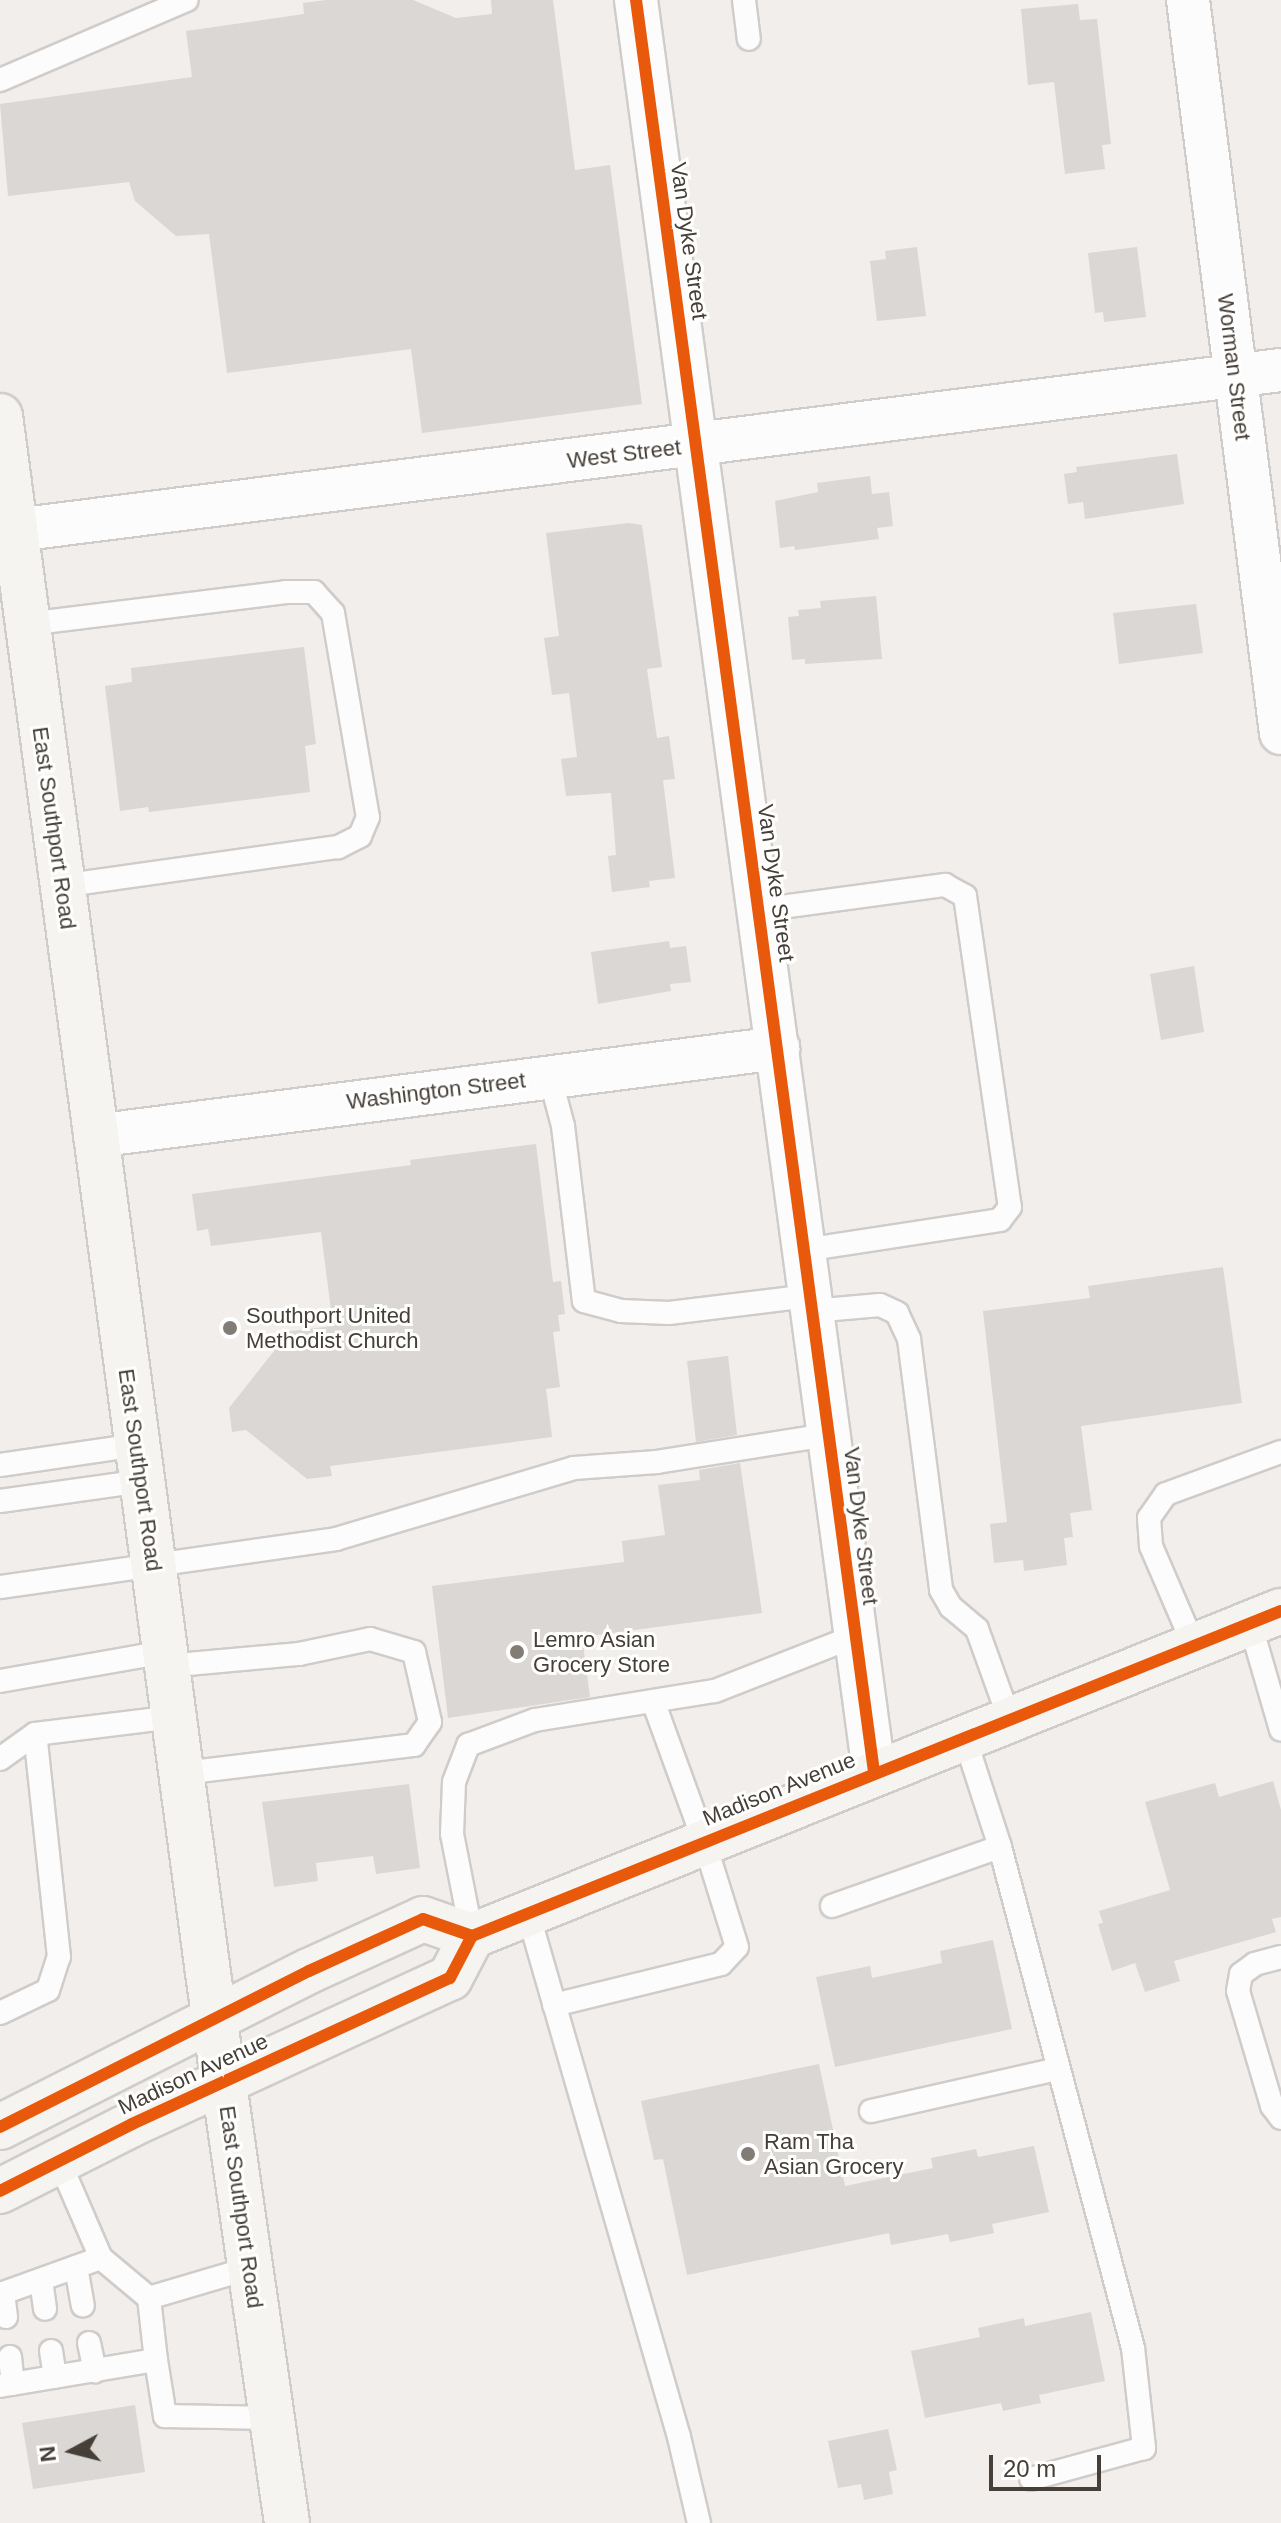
<!DOCTYPE html>
<style>
body{margin:0}
#map{position:relative;width:1281px;height:2523px;overflow:hidden;background:#f1eeeb;font-family:Helvetica,sans-serif}
div>[style]{position:absolute}
.building>*{inset:0;background:#dad7d4}
.roads{filter:drop-shadow(2px 0 #cfccc9) drop-shadow(-2px 0 #cfccc9) drop-shadow(0 2px #cfccc9) drop-shadow(0 -2px #cfccc9)}
.service>*{height:22px;margin:-11px;padding:0 11px;transform-origin:11px;border-radius:11px;background:#fdfcfc}
.minor>*{height:42px;margin:-21px;padding:0 21px;transform-origin:21px;border-radius:21px;background:#fdfcfc}
.secondary>*{height:44px;margin:-22px;padding:0 22px;transform-origin:22px;border-radius:22px;background:#f6f4f0}
.cycleway>*{height:12px;margin:-6px;padding:0 6px;transform-origin:6px;border-radius:6px;background:#e8590c}
.dots>*{width:22px;height:22px;translate:-50% -50%;box-sizing:border-box;border:4px solid #fff;border-radius:50%}
span{translate:-50% -50%;white-space:nowrap;text-align:center;line-height:1.15;-webkit-text-stroke:6px #fff;paint-order:stroke}
.street-label{font-size:22px;color:#463f38}
.poi-label{font-size:22px;color:#463f38}
.left{translate:0 -50%;text-align:left}
.north{position:absolute;left:32px;top:2411px;width:80px;height:80px;-webkit-text-stroke:6px #fff;paint-order:stroke;rotate:263deg;font-size:22px;font-weight:700;line-height:32px;text-align:center;color:#463f38}
.north::after{content:'';display:block;margin:auto;width:28px;height:36px;background:#463f38;clip-path:polygon(50% 0,100% 100%,50% 72%,0 100%)}
.scale{position:absolute;left:989px;top:2455px;width:112px;height:36px;box-sizing:border-box;border:4px solid #463f38;border-top:0;padding-left:10px;font-size:24px;line-height:28px;white-space:nowrap;color:#463f38;-webkit-text-stroke:6px #fff;paint-order:stroke}
</style>
<div id="map">
<div class="building">
<div style="clip-path:polygon(326px 0,413px 0,456px 18px,492px 14px,491px 0,553px 0,575px 170px,610px 165px,642px 404px,422px 433px,411px 349px,227px 373px,209px 234px,176px 236px,135px 201px,129px 182px,8px 196px,0 104px,192px 77px,186px 31px,304px 14px,303px 3px)"></div>
<div style="clip-path:polygon(1078px 4px,1080px 20px,1097px 19px,1111px 144px,1102px 145px,1105px 169px,1065px 174px,1054px 82px,1028px 85px,1021px 9px)"></div>
<div style="clip-path:polygon(917px 247px,926px 316px,877px 321px,870px 261px,886px 259px,885px 251px)"></div>
<div style="clip-path:polygon(1137px 247px,1146px 317px,1104px 322px,1103px 312px,1095px 313px,1088px 253px)"></div>
<div style="clip-path:polygon(1177px 454px,1184px 504px,1085px 519px,1083px 502px,1068px 504px,1064px 474px,1077px 472px,1076px 467px)"></div>
<div style="clip-path:polygon(870px 476px,872px 494px,889px 492px,893px 526px,877px 528px,879px 539px,795px 550px,794px 546px,780px 548px,775px 501px,818px 492px,817px 483px)"></div>
<div style="clip-path:polygon(629px 523px,642px 525px,662px 667px,647px 669px,657px 738px,669px 736px,675px 779px,663px 780px,675px 878px,649px 881px,650px 887px,612px 892px,608px 856px,616px 855px,611px 793px,566px 796px,561px 759px,577px 757px,569px 693px,552px 695px,544px 638px,559px 636px,546px 533px)"></div>
<div style="clip-path:polygon(876px 596px,882px 659px,805px 664px,805px 659px,792px 660px,788px 617px,799px 616px,798px 610px,821px 608px,820px 601px)"></div>
<div style="clip-path:polygon(1196px 604px,1203px 653px,1119px 664px,1113px 613px)"></div>
<div style="clip-path:polygon(304px 647px,316px 744px,305px 746px,310px 792px,149px 812px,148px 807px,120px 811px,105px 686px,132px 682px,131px 668px)"></div>
<div style="clip-path:polygon(669px 941px,670px 948px,686px 946px,691px 982px,670px 984px,671px 991px,598px 1004px,591px 952px)"></div>
<div style="clip-path:polygon(1194px 966px,1204px 1032px,1161px 1040px,1150px 974px)"></div>
<div style="clip-path:polygon(536px 1144px,553px 1282px,561px 1281px,565px 1314px,558px 1315px,560px 1331px,553px 1332px,560px 1387px,546px 1389px,552px 1437px,330px 1466px,332px 1476px,307px 1479px,246px 1430px,232px 1432px,229px 1408px,278px 1346px,276px 1333px,333px 1326px,321px 1232px,211px 1246px,208px 1229px,197px 1231px,192px 1194px,411px 1165px,410px 1160px)"></div>
<div style="clip-path:polygon(1223px 1267px,1242px 1403px,1081px 1426px,1092px 1510px,1070px 1513px,1073px 1537px,1064px 1538px,1067px 1565px,1024px 1571px,1023px 1560px,994px 1563px,990px 1524px,1007px 1522px,983px 1311px,1090px 1298px,1088px 1286px)"></div>
<div style="clip-path:polygon(728px 1356px,737px 1435px,696px 1442px,687px 1361px)"></div>
<div style="clip-path:polygon(740px 1463px,762px 1613px,582px 1637px,590px 1697px,448px 1718px,432px 1586px,624px 1562px,622px 1541px,665px 1535px,658px 1485px,700px 1480px,699px 1470px)"></div>
<div style="clip-path:polygon(1273px 1781px,1281px 1810px,1281px 1917px,1272px 1919px,1276px 1932px,1174px 1961px,1180px 1981px,1145px 1992px,1135px 1963px,1112px 1971px,1098px 1924px,1103px 1923px,1099px 1911px,1170px 1890px,1145px 1802px,1215px 1783px,1219px 1797px)"></div>
<div style="clip-path:polygon(409px 1784px,420px 1868px,376px 1874px,373px 1856px,316px 1863px,318px 1881px,274px 1887px,262px 1802px)"></div>
<div style="clip-path:polygon(993px 1940px,1012px 2029px,835px 2067px,816px 1977px,870px 1966px,872px 1978px,942px 1963px,940px 1951px)"></div>
<div style="clip-path:polygon(819px 2064px,845px 2186px,933px 2168px,931px 2158px,976px 2149px,978px 2157px,1034px 2146px,1049px 2212px,992px 2224px,994px 2233px,950px 2242px,948px 2234px,891px 2245px,889px 2233px,687px 2275px,663px 2159px,654px 2160px,641px 2101px)"></div>
<div style="clip-path:polygon(1091px 2312px,1105px 2381px,1039px 2395px,1041px 2403px,1003px 2411px,1001px 2403px,925px 2418px,911px 2351px,980px 2337px,978px 2328px,1024px 2318px,1025px 2326px)"></div>
<div style="clip-path:polygon(135px 2405px,145px 2472px,33px 2489px,22px 2423px)"></div>
<div style="clip-path:polygon(888px 2429px,897px 2470px,889px 2472px,893px 2494px,864px 2500px,861px 2484px,838px 2488px,828px 2441px)"></div>
</div>
<div class="roads">
<div class="service">
<div style="left:744px;top:0;width:39px;rotate:83deg"></div>
<div style="left:0;top:80px;width:203px;rotate:-23.2deg"></div>
<div style="left:27px;top:624px;width:261px;rotate:-7deg"></div>
<div style="left:286px;top:592px;width:28px"></div>
<div style="left:314px;top:592px;width:28px;rotate:48deg"></div>
<div style="left:333px;top:613px;width:207px;rotate:80.3deg"></div>
<div style="left:368px;top:817px;width:21px;rotate:113deg"></div>
<div style="left:360px;top:836px;width:25px;rotate:153deg"></div>
<div style="left:338px;top:847px;width:279px;rotate:172deg"></div>
<div style="left:759px;top:910px;width:188px;rotate:-7.7deg"></div>
<div style="left:945px;top:885px;width:23px;rotate:29deg"></div>
<div style="left:965px;top:896px;width:314px;rotate:81.8deg"></div>
<div style="left:1010px;top:1207px;width:16px;rotate:128deg"></div>
<div style="left:1000px;top:1220px;width:198px;rotate:171.3deg"></div>
<div style="left:550px;top:1077px;width:51px;rotate:75.1deg"></div>
<div style="left:563px;top:1126px;width:176px;rotate:83.2deg"></div>
<div style="left:584px;top:1301px;width:38px;rotate:15deg"></div>
<div style="left:621px;top:1311px;width:48px;rotate:2.4deg"></div>
<div style="left:669px;top:1313px;width:142px;rotate:-6.9deg"></div>
<div style="left:812px;top:1311px;width:68px;rotate:-5deg"></div>
<div style="left:880px;top:1305px;width:19px;rotate:25deg"></div>
<div style="left:897px;top:1313px;width:29px;rotate:65deg"></div>
<div style="left:909px;top:1339px;width:253px;rotate:82.7deg"></div>
<div style="left:941px;top:1590px;width:20px;rotate:60deg"></div>
<div style="left:951px;top:1607px;width:34px;rotate:40deg"></div>
<div style="left:977px;top:1629px;width:95px;rotate:70.2deg"></div>
<div style="left:0;top:1465px;width:138px;rotate:-8.3deg"></div>
<div style="left:0;top:1501px;width:143px;rotate:-8deg"></div>
<div style="left:0;top:1587px;width:339px;rotate:-8.1deg"></div>
<div style="left:336px;top:1539px;width:248px;rotate:-16.6deg"></div>
<div style="left:574px;top:1468px;width:83px;rotate:-4.1deg"></div>
<div style="left:657px;top:1462px;width:173px;rotate:-9deg"></div>
<div style="left:1250px;top:1623px;width:111px;rotate:73.8deg"></div>
<div style="left:1194px;top:1646px;width:109px;rotate:-113.3deg"></div>
<div style="left:1151px;top:1546px;width:28px;rotate:-94deg"></div>
<div style="left:1149px;top:1518px;width:29px;rotate:-55deg"></div>
<div style="left:1166px;top:1494px;width:122px;rotate:-20.1deg"></div>
<div style="left:166px;top:1666px;width:134px;rotate:-5.2deg"></div>
<div style="left:299px;top:1654px;width:73px;rotate:-11.9deg"></div>
<div style="left:370px;top:1639px;width:46px;rotate:16.5deg"></div>
<div style="left:414px;top:1652px;width:72px;rotate:77.1deg"></div>
<div style="left:430px;top:1722px;width:28px;rotate:125deg"></div>
<div style="left:414px;top:1745px;width:235px;rotate:173.1deg"></div>
<div style="left:0;top:1681px;width:168px;rotate:-10deg"></div>
<div style="left:964px;top:1736px;width:117px;rotate:72deg"></div>
<div style="left:1000px;top:1847px;width:518px;rotate:75.13deg"></div>
<div style="left:1133px;top:2348px;width:101px;rotate:83.7deg"></div>
<div style="left:1144px;top:2448px;width:117px;rotate:164.7deg"></div>
<div style="left:0;top:1759px;width:43px;rotate:-35.5deg"></div>
<div style="left:35px;top:1734px;width:139px;rotate:-7deg"></div>
<div style="left:832px;top:1906px;width:178px;rotate:-19.4deg"></div>
<div style="left:528px;top:1913px;width:545px;rotate:73.92deg"></div>
<div style="left:679px;top:2437px;width:88px;rotate:76.9deg"></div>
<div style="left:472px;top:1936px;width:104px;rotate:-101.1deg"></div>
<div style="left:452px;top:1834px;width:52px;rotate:-87.8deg"></div>
<div style="left:454px;top:1782px;width:40px;rotate:-69deg"></div>
<div style="left:468px;top:1745px;width:72px;rotate:-20.5deg"></div>
<div style="left:535px;top:1720px;width:182px;rotate:-9.2deg"></div>
<div style="left:715px;top:1691px;width:150px;rotate:-21.4deg"></div>
<div style="left:1281px;top:1957px;width:27px;rotate:165deg"></div>
<div style="left:1255px;top:1964px;width:17px;rotate:144deg"></div>
<div style="left:1241px;top:1974px;width:17px;rotate:100deg"></div>
<div style="left:1238px;top:1991px;width:120px;rotate:73.5deg"></div>
<div style="left:1272px;top:2106px;width:15px;rotate:53deg"></div>
<div style="left:554px;top:2005px;width:172px;rotate:-13.8deg"></div>
<div style="left:721px;top:1964px;width:23px;rotate:-47deg"></div>
<div style="left:737px;top:1947px;width:111px;rotate:-107.3deg"></div>
<div style="left:704px;top:1841px;width:149px;rotate:-110deg"></div>
<div style="left:0;top:2013px;width:53px;rotate:-25.6deg"></div>
<div style="left:48px;top:1990px;width:35px;rotate:-72deg"></div>
<div style="left:59px;top:1957px;width:224px;rotate:-96.1deg"></div>
<div style="left:871px;top:2111px;width:192px;rotate:-12.7deg"></div>
<div style="left:101px;top:2258px;width:62px;rotate:39.8deg"></div>
<div style="left:76px;top:2267px;width:39px;rotate:80deg"></div>
<div style="left:250px;top:2268px;width:105px;rotate:163.5deg"></div>
<div style="left:149px;top:2298px;width:62px;rotate:83.6deg"></div>
<div style="left:156px;top:2360px;width:57px;rotate:80.9deg"></div>
<div style="left:165px;top:2416px;width:107px;rotate:1.1deg"></div>
<div style="left:41px;top:2280px;width:29px;rotate:82deg"></div>
<div style="left:6px;top:2317px;width:24px;rotate:-97deg"></div>
<div style="left:3px;top:2293px;width:104px;rotate:-19.7deg"></div>
<div style="left:101px;top:2258px;width:106px;rotate:-113.4deg"></div>
<div style="left:89px;top:2343px;width:29px;rotate:78deg"></div>
<div style="left:51px;top:2351px;width:26px;rotate:81deg"></div>
<div style="left:10px;top:2357px;width:27px;rotate:84deg"></div>
<div style="left:0;top:2386px;width:158px;rotate:-9.5deg"></div>
</div>
<div class="minor">
<div style="left:636px;top:0;width:1788px;rotate:82.35deg"></div>
<div style="left:1188px;top:0;width:739px;rotate:82.77deg"></div>
<div style="left:0;top:532px;width:1291px;rotate:-7.21deg"></div>
<div style="left:95px;top:1136px;width:689px;rotate:-7.34deg"></div>
</div>
<div class="secondary">
<div style="left:0;top:416px;width:1571px;rotate:82.39deg"></div>
<div style="left:208px;top:1973px;width:556px;rotate:81.83deg"></div>
<div style="left:0;top:2127px;width:346px;rotate:-26.8deg"></div>
<div style="left:309px;top:1971px;width:125px;rotate:-24.5deg"></div>
<div style="left:423px;top:1919px;width:52px;rotate:19.1deg"></div>
<div style="left:0;top:2191px;width:148px;rotate:-26.9deg"></div>
<div style="left:132px;top:2124px;width:350px;rotate:-24.7deg"></div>
<div style="left:450px;top:1978px;width:47px;rotate:-62.4deg"></div>
<div style="left:472px;top:1936px;width:872px;rotate:-21.89deg"></div>
</div>
</div>
<div class="cycleway">
<div style="left:636px;top:0;width:1788px;rotate:82.35deg"></div>
<div style="left:0;top:2127px;width:346px;rotate:-26.8deg"></div>
<div style="left:309px;top:1971px;width:125px;rotate:-24.5deg"></div>
<div style="left:423px;top:1919px;width:52px;rotate:19.1deg"></div>
<div style="left:0;top:2191px;width:148px;rotate:-26.9deg"></div>
<div style="left:132px;top:2124px;width:350px;rotate:-24.7deg"></div>
<div style="left:450px;top:1978px;width:47px;rotate:-62.4deg"></div>
<div style="left:472px;top:1936px;width:872px;rotate:-21.89deg"></div>
</div>
<div class="dots">
<div style="left:230px;top:1328px;background:#827c77"></div>
<div style="left:517px;top:1652px;background:#827c77"></div>
<div style="left:748px;top:2154px;background:#827c77"></div>
</div>
<div class="street-label">
<span style="left:689px;top:241px;rotate:82deg">Van Dyke Street</span>
<span style="left:1234px;top:367px;rotate:83deg">Worman Street</span>
<span style="left:624px;top:454px;rotate:-7deg">West Street</span>
<span style="left:54px;top:828px;rotate:82deg">East Southport Road</span>
<span style="left:776px;top:883px;rotate:82deg">Van Dyke Street</span>
<span style="left:436px;top:1091px;rotate:-7deg">Washington Street</span>
<span style="left:140px;top:1470px;rotate:82deg">East Southport Road</span>
<span style="left:861px;top:1526px;rotate:83deg">Van Dyke Street</span>
<span style="left:779px;top:1789px;rotate:-22deg">Madison Avenue</span>
<span style="left:193px;top:2074px;rotate:-25deg">Madison Avenue</span>
<span style="left:241px;top:2207px;rotate:82deg">East Southport Road</span>
</div>
<div class="poi-label">
<span class="left" style="left:246px;top:1328px">Southport United<br>Methodist Church</span>
<span class="left" style="left:533px;top:1652px">Lemro Asian<br>Grocery Store</span>
<span class="left" style="left:764px;top:2154px">Ram Tha<br>Asian Grocery</span>
</div>
<div class="north">N</div>
<div class="scale">20 m</div>
</div>
